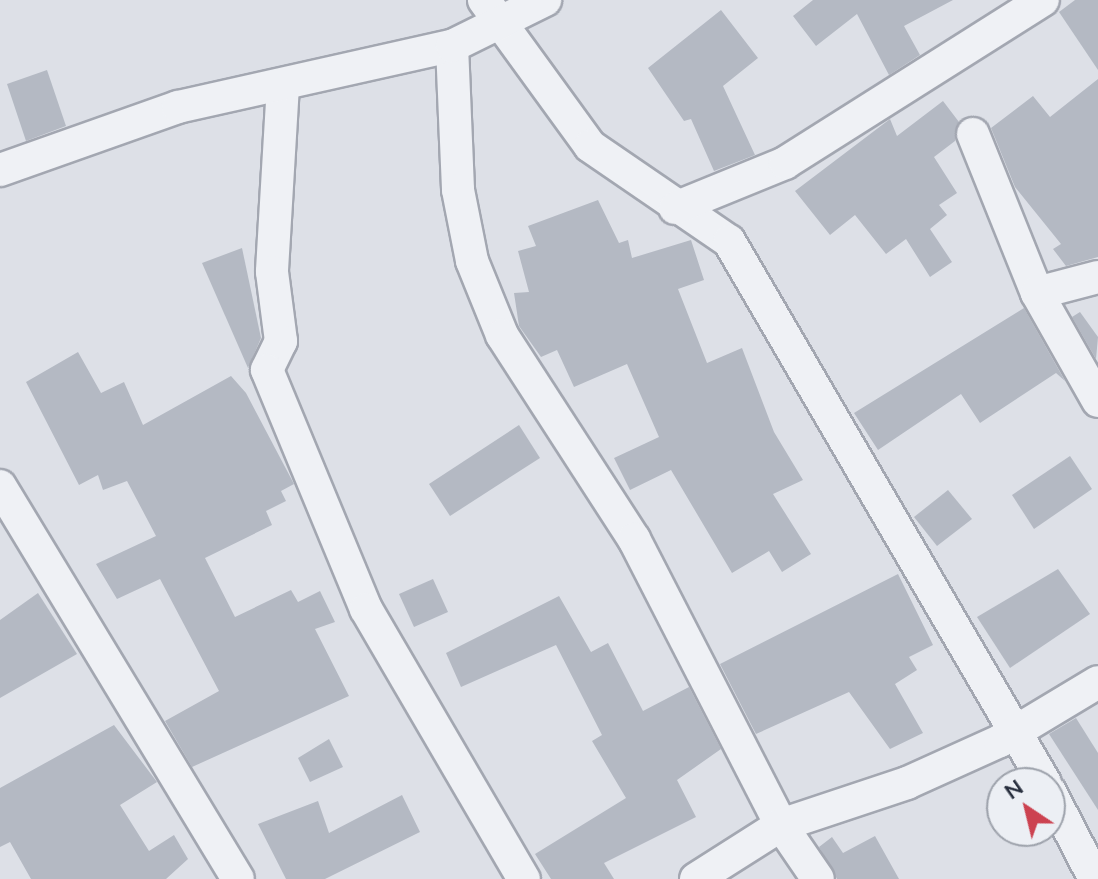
<!DOCTYPE html>
<style>
body{margin:0}
#map{position:relative;width:1098px;height:879px;overflow:hidden;background:#dde0e7;font-family:Mulish,sans-serif}
div>[style]{position:absolute}
.building>*{inset:0;background:#b4b9c3}
.roads{filter:drop-shadow(2px 0 #a3a7b1) drop-shadow(-2px 0 #a3a7b1) drop-shadow(0 2px #a3a7b1) drop-shadow(0 -2px #a3a7b1)}
.street>*{height:32px;margin:-16px;padding:0 16px;transform-origin:16px;border-radius:16px;background:#eff1f5}
span{translate:-50% -50%;white-space:nowrap;text-align:center;line-height:1.15;-webkit-text-stroke:7px #eceff4;paint-order:stroke}
.north{position:absolute;left:986px;top:767px;width:80px;height:80px;box-sizing:border-box;background:#eceff4;border:2px solid #9da2ab;border-radius:50%;rotate:325deg;font-size:22px;font-weight:700;line-height:32px;text-align:center;color:#272e3d}
.north::after{content:'';display:block;margin:auto;width:28px;height:36px;background:#cc4250;clip-path:polygon(50% 0,100% 100%,50% 72%,0 100%)}
</style>
<div id="map">
<div class="building">
<div style="clip-path:polygon(813px 0,953px 0,904px 26px,920px 55px,889px 75px,857px 14px,816px 46px,793px 16px)"></div>
<div style="clip-path:polygon(1075px 0,1098px 0,1098px 70px,1059px 12px)"></div>
<div style="clip-path:polygon(721px 10px,758px 58px,723px 86px,755px 155px,714px 171px,691px 119px,684px 121px,648px 68px)"></div>
<div style="clip-path:polygon(47px 70px,66px 126px,26px 141px,7px 84px)"></div>
<div style="clip-path:polygon(1098px 79px,1098px 257px,1066px 266px,1053px 249px,1061px 244px,1015px 187px,991px 128px,1033px 96px,1050px 117px)"></div>
<div style="clip-path:polygon(943px 101px,959px 122px,955px 141px,934px 157px,957px 193px,939px 205px,947px 215px,930px 229px,952px 262px,930px 277px,906px 239px,886px 254px,855px 215px,830px 235px,795px 191px,890px 119px,897px 136px)"></div>
<div style="clip-path:polygon(598px 200px,619px 243px,628px 240px,632px 258px,691px 240px,704px 280px,678px 289px,707px 363px,742px 348px,774px 432px,803px 480px,773px 494px,811px 554px,782px 572px,769px 551px,732px 573px,671px 470px,630px 490px,614px 458px,659px 437px,627px 364px,574px 387px,557px 350px,541px 357px,519px 326px,514px 293px,529px 292px,518px 251px,536px 246px,528px 226px)"></div>
<div style="clip-path:polygon(242px 248px,261px 338px,248px 368px,202px 263px)"></div>
<div style="clip-path:polygon(1024px 308px,1065px 381px,1056px 373px,980px 423px,961px 394px,878px 450px,854px 413px)"></div>
<div style="clip-path:polygon(1080px 312px,1098px 337px,1096px 359px,1072px 317px)"></div>
<div style="clip-path:polygon(78px 352px,101px 393px,124px 382px,143px 425px,231px 376px,246px 393px,294px 484px,281px 491px,286px 501px,266px 511px,272px 525px,205px 558px,235px 617px,291px 590px,298px 602px,320px 591px,335px 622px,315px 629px,349px 696px,192px 767px,165px 721px,219px 691px,160px 579px,117px 599px,96px 564px,156px 536px,127px 481px,103px 490px,98px 475px,79px 485px,26px 382px)"></div>
<div style="clip-path:polygon(519px 425px,540px 458px,450px 516px,429px 484px)"></div>
<div style="clip-path:polygon(1070px 456px,1092px 489px,1034px 529px,1012px 495px)"></div>
<div style="clip-path:polygon(948px 490px,972px 519px,937px 546px,914px 517px)"></div>
<div style="clip-path:polygon(1058px 569px,1090px 614px,1010px 668px,977px 617px)"></div>
<div style="clip-path:polygon(898px 574px,933px 645px,909px 657px,917px 670px,895px 684px,923px 733px,890px 749px,849px 692px,756px 734px,720px 664px)"></div>
<div style="clip-path:polygon(433px 579px,448px 612px,414px 627px,399px 594px)"></div>
<div style="clip-path:polygon(38px 593px,77px 654px,0 698px,0 620px)"></div>
<div style="clip-path:polygon(559px 596px,591px 652px,608px 643px,643px 711px,689px 687px,721px 749px,677px 780px,696px 817px,604px 863px,614px 879px,551px 879px,535px 854px,626px 798px,592px 741px,602px 735px,556px 645px,461px 687px,446px 653px)"></div>
<div style="clip-path:polygon(1076px 718px,1098px 753px,1098px 810px,1049px 734px)"></div>
<div style="clip-path:polygon(114px 725px,157px 782px,120px 805px,149px 851px,174px 835px,188px 859px,166px 879px,31px 879px,10px 842px,0 847px,0 788px)"></div>
<div style="clip-path:polygon(329px 739px,343px 767px,310px 782px,298px 758px)"></div>
<div style="clip-path:polygon(402px 795px,420px 832px,325px 879px,286px 879px,258px 824px,318px 801px,329px 833px)"></div>
<div style="clip-path:polygon(875px 836px,899px 879px,837px 879px,819px 847px,832px 837px,843px 853px)"></div>
</div>
<div class="roads">
<div class="street">
<div style="left:484px;top:0;width:180px;rotate:54deg"></div>
<div style="left:590px;top:146px;width:168px;rotate:34.4deg"></div>
<div style="left:729px;top:241px;width:627px;rotate:59.76deg"></div>
<div style="left:452px;top:46px;width:144px;rotate:87.6deg"></div>
<div style="left:458px;top:190px;width:72px;rotate:78.8deg"></div>
<div style="left:472px;top:261px;width:80px;rotate:67.9deg"></div>
<div style="left:502px;top:335px;width:243px;rotate:57.1deg"></div>
<div style="left:634px;top:539px;width:322px;rotate:62.8deg"></div>
<div style="left:781px;top:825px;width:65px;rotate:55.6deg"></div>
<div style="left:283px;top:85px;width:187px;rotate:93.4deg"></div>
<div style="left:272px;top:272px;width:70px;rotate:82.6deg"></div>
<div style="left:281px;top:341px;width:32px;rotate:116deg"></div>
<div style="left:267px;top:370px;width:259px;rotate:67.5deg"></div>
<div style="left:366px;top:609px;width:313px;rotate:59.7deg"></div>
<div style="left:973px;top:134px;width:171px;rotate:68.1deg"></div>
<div style="left:1037px;top:293px;width:124px;rotate:60.5deg"></div>
<div style="left:0;top:170px;width:189px;rotate:-19.5deg"></div>
<div style="left:178px;top:107px;width:281px;rotate:-12.6deg"></div>
<div style="left:452px;top:46px;width:104px;rotate:-26.3deg"></div>
<div style="left:675px;top:208px;width:119px;rotate:-22.2deg"></div>
<div style="left:785px;top:163px;width:305px;rotate:-32.3deg"></div>
<div style="left:1037px;top:293px;width:63px;rotate:-14.7deg"></div>
<div style="left:0;top:486px;width:459px;rotate:58.8deg"></div>
<div style="left:1050px;top:792px;width:98px;rotate:62.7deg"></div>
<div style="left:696px;top:879px;width:101px;rotate:-32.4deg"></div>
<div style="left:781px;top:825px;width:133px;rotate:-18.4deg"></div>
<div style="left:907px;top:783px;width:102px;rotate:-24.3deg"></div>
<div style="left:1000px;top:741px;width:114px;rotate:-31deg"></div>
</div>
</div>
<div class="north">N</div>
</div>
